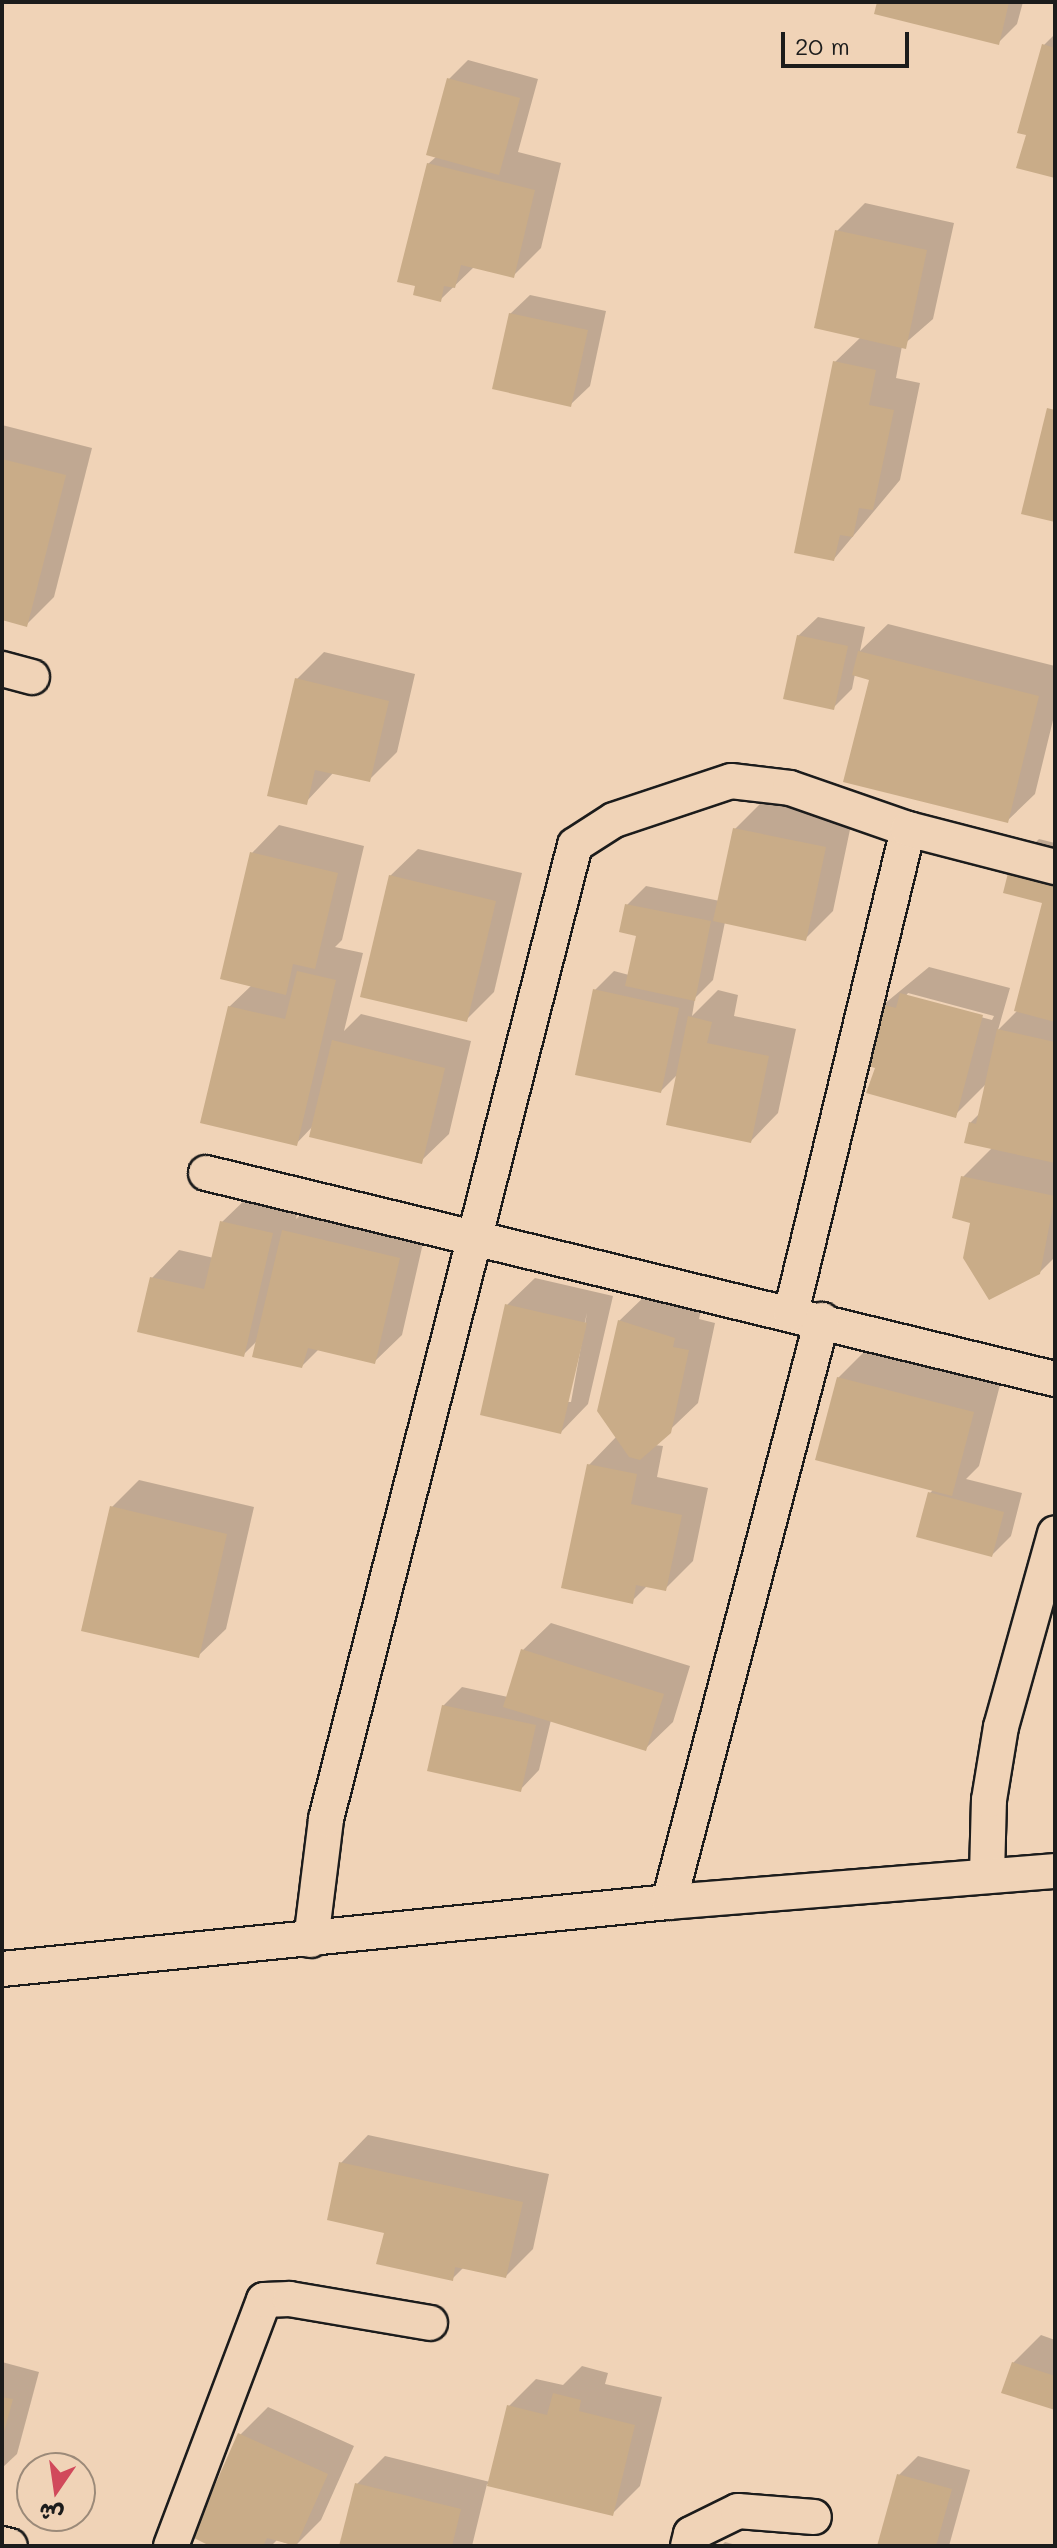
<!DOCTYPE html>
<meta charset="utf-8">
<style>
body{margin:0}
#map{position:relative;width:1057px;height:2548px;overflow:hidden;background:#f0d3b7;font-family:Mali,"Playpen Sans Arabic",sans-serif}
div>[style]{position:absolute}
.shadow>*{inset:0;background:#0003}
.building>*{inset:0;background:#c9ac88}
.roads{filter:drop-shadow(2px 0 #1c1c1c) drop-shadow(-2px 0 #1c1c1c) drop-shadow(0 2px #1c1c1c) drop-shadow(0 -2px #1c1c1c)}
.minor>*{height:34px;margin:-17px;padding:0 17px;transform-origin:17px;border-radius:17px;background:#f0d3b7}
span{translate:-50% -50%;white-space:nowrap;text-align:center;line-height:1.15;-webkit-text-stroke:6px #f0d3b7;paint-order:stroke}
.frame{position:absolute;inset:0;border:4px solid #1c1c1c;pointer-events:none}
.north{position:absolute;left:16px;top:2452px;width:80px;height:80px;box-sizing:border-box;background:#f0d3b7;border:2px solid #9b8a79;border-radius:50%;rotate:193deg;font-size:22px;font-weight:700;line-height:32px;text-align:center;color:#1c1c1c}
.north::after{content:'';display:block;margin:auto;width:28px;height:36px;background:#d1495b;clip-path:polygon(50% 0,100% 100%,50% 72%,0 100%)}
.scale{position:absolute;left:781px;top:32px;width:128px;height:36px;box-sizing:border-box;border:4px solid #1c1c1c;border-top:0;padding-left:10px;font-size:24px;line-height:28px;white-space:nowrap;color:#1c1c1c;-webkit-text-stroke:6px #f0d3b7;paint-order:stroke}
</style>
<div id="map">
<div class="shadow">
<div style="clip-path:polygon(879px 2px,1023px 2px,1017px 24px,998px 43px)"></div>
<div style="clip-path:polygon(1055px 34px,1055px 176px,1028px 134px,1044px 45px)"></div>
<div style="clip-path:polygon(468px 60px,538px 79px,518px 152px,561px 163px,541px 248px,513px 276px,475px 266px,440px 300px,428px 164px,437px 156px,449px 79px)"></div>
<div style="clip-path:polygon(865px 203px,954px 223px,933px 319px,902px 346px,896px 378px,920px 383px,900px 480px,834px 559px,835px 362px,861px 337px,837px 231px)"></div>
<div style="clip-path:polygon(530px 295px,606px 311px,590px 386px,570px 405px,510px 314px)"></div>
<div style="clip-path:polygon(2px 425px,92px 448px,54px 597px,27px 624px,2px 618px)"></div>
<div style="clip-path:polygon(818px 617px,865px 627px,860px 651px,888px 624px,1055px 666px,1055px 712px,1035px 794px,1007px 821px,871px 678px,855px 674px,852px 689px,833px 708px,798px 636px)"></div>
<div style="clip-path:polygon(324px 652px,415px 674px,397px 752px,369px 780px,334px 772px,306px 802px,297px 679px)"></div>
<div style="clip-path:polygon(763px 801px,852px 820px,833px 911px,805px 939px,725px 922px,713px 980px,695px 998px,692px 1016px,718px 990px,738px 995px,734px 1016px,796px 1029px,778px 1113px,751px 1141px,679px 1073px,661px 1091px,595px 990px,614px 971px,629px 975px,638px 934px,627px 905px,646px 886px,720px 901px,735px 829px)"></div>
<div style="clip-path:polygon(279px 825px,364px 846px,342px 940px,335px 947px,363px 953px,344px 1031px,361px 1014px,471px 1041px,449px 1134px,421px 1161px,313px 1126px,296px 1144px,229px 1007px,252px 985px,252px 853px)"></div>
<div style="clip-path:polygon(evenodd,1039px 839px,1055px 843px,1055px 1257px,1039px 1273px,973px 1221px,963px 1177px,993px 1147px,970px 1123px,980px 1113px,986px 1084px,955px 1115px,877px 1067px,883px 1005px,929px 967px,1010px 988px,998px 1030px,1018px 1010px,1045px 902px,1012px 866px,1039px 839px,908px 993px,994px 1016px,992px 1020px,905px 997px,908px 993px)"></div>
<div style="clip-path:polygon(418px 849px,522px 873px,494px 992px,466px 1020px,390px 876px)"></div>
<div style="clip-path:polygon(250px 1195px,299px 1206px,296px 1219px,312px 1204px,426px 1230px,402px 1335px,374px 1362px,319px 1349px,302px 1366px,258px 1340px,243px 1355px,152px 1278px,179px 1250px,214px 1258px,222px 1222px)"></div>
<div style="clip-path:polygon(evenodd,535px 1278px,613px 1296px,588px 1404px,561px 1432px,507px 1305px,535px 1278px,587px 1313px,571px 1402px,566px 1402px,587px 1313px)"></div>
<div style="clip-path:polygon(647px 1294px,701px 1310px,699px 1319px,715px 1323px,698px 1403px,654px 1445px,663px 1446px,657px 1477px,708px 1488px,693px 1561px,665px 1589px,648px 1585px,632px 1601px,589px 1465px,617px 1436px,619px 1321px)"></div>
<div style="clip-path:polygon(866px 1350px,1000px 1385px,979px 1466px,966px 1479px,1022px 1493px,1011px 1536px,992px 1555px,930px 1493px,934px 1489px,838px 1378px)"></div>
<div style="clip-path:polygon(139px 1480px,254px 1507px,226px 1629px,198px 1656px,112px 1507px)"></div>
<div style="clip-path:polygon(551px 1623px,690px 1666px,673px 1722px,645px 1749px,551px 1720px,539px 1770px,520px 1790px,443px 1706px,462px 1687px,508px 1697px,523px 1650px)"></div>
<div style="clip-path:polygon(368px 2135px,549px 2174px,533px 2249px,506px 2276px,464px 2267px,452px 2279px,341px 2163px)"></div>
<div style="clip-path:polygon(1041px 2335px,1055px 2340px,1055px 2408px,1013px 2363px)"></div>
<div style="clip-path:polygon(2px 2362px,39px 2372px,17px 2454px,2px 2468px)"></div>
<div style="clip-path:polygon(582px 2366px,608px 2373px,605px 2384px,662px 2397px,640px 2486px,612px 2514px,487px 2484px,472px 2546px,342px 2546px,357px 2484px,385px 2456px,490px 2482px,509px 2406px,536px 2379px,563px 2385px)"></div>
<div style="clip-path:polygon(268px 2407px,354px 2446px,321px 2520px,295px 2546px,277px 2540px,271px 2546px,215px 2546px,240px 2435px)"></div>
<div style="clip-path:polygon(918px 2456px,970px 2470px,949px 2546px,879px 2546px,899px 2475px)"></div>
<div style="clip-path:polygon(725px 2542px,740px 2546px,721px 2546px)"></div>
</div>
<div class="building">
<div style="clip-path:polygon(877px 2px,1009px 2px,999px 45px,874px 14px)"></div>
<div style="clip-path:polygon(1042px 44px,1055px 48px,1055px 178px,1016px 168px,1026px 135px,1017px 133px)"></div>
<div style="clip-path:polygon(447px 78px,520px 98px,499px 175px,426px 155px)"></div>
<div style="clip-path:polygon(427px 163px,535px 190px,514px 278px,461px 265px,455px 288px,444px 286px,441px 302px,413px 295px,415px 286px,397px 282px)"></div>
<div style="clip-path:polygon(835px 230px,927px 250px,906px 349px,814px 328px)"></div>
<div style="clip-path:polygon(509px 313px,588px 330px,571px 407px,492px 389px)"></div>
<div style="clip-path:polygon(833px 361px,876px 370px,869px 405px,894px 410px,873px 510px,859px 508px,853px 537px,840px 535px,834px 561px,794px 553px)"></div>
<div style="clip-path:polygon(1047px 408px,1055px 410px,1055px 522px,1021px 514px)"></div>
<div style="clip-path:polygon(2px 459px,66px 475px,27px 627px,2px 620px)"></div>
<div style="clip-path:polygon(797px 635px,848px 646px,834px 710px,783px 699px)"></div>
<div style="clip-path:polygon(858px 651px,1039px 696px,1008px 823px,843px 782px,869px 680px,852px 675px)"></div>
<div style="clip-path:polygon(295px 678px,389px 701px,370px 782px,315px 770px,307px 805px,267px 796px)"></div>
<div style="clip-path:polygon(733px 828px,826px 847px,806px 941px,713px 921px)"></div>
<div style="clip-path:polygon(250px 852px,338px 873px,315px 969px,293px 964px,286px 995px,220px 979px)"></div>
<div style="clip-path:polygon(1010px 865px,1055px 877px,1055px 1022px,1014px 1011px,1042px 903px,1003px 893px)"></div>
<div style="clip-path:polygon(389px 875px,496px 901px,467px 1022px,360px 997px)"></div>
<div style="clip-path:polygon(625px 904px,711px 921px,695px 1001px,625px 986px,636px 936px,619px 932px)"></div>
<div style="clip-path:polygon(297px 971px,336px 980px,297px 1146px,200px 1123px,228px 1006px,285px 1019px)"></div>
<div style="clip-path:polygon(593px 989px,679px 1008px,661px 1093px,575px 1075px)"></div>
<div style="clip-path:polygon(900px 993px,983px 1015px,956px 1118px,866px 1093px,875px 1068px,865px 1065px,881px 1004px,896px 1008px)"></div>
<div style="clip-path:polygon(688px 1016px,712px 1022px,707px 1043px,769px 1056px,751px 1143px,666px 1125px)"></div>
<div style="clip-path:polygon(997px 1029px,1055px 1042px,1055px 1163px,964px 1143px,969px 1122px,976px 1124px)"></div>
<div style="clip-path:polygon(332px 1040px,445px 1068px,422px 1164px,309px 1137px)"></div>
<div style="clip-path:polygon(961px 1176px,1055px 1196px,1040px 1274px,989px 1300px,963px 1258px,970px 1223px,952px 1218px)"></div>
<div style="clip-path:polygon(220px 1221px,273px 1233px,244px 1357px,137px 1332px,150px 1277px,204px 1289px)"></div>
<div style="clip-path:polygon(282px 1230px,400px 1258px,375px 1364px,308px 1348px,302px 1368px,252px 1357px)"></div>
<div style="clip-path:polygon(505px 1304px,587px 1323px,561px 1434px,480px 1415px)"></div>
<div style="clip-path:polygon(618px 1320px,675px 1338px,673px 1347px,689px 1350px,671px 1433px,640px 1460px,629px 1457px,597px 1411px)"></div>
<div style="clip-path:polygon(837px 1377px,974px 1412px,952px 1496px,815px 1460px)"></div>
<div style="clip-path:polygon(587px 1464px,637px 1474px,631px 1504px,682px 1515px,666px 1591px,636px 1585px,633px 1604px,561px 1588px)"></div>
<div style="clip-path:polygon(928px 1492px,1004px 1512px,992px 1557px,916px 1537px)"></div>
<div style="clip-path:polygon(110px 1506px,227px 1534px,199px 1658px,81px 1631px)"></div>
<div style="clip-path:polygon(521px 1649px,664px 1694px,646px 1751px,503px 1707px)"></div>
<div style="clip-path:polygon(442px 1705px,536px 1725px,521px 1792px,427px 1771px)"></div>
<div style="clip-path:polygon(339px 2162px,523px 2202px,506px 2278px,455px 2267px,453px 2281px,376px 2264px,384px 2233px,327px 2220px)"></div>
<div style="clip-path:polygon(1012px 2362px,1055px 2376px,1055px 2410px,1001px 2393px)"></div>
<div style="clip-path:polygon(553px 2393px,581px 2400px,579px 2411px,635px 2425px,613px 2516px,487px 2486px,507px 2405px,547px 2415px)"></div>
<div style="clip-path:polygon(2px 2397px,13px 2399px,3px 2435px,2px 2435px)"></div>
<div style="clip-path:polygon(238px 2433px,328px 2474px,296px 2546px,267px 2538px,263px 2546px,210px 2546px,192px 2537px)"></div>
<div style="clip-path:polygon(897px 2474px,952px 2489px,936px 2546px,877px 2546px)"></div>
<div style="clip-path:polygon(355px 2483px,461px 2509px,452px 2546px,339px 2546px)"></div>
</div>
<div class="roads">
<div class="minor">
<div style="left:2px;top:669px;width:31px;rotate:15deg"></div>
<div style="left:206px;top:1173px;width:874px;rotate:13.64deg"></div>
<div style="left:791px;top:1313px;width:498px;rotate:-76.4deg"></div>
<div style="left:987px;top:1875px;width:75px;rotate:-88.5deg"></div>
<div style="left:989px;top:1800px;width:74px;rotate:-80.7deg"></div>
<div style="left:1001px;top:1727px;width:201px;rotate:-74.4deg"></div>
<div style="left:669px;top:1902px;width:602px;rotate:-75.27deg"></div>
<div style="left:311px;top:1940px;width:122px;rotate:-82.9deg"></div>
<div style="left:326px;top:1819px;width:1005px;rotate:-75.66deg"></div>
<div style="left:575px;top:845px;width:46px;rotate:-32.7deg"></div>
<div style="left:614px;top:820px;width:123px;rotate:-18.4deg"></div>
<div style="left:731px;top:781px;width:59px;rotate:6.8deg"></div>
<div style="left:790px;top:788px;width:125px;rotate:19.2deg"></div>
<div style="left:908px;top:829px;width:152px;rotate:14.5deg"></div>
<div style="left:2px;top:1969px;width:670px;rotate:-5.74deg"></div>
<div style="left:669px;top:1902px;width:387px;rotate:-4.6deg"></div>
<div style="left:2px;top:2544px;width:8px;rotate:14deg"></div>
<div style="left:171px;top:2546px;width:263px;rotate:-69.3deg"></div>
<div style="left:264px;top:2300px;width:26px;rotate:-2deg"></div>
<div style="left:290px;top:2299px;width:142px;rotate:9.7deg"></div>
<div style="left:688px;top:2546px;width:12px;rotate:-76deg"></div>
<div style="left:691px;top:2534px;width:52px;rotate:-26.1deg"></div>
<div style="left:738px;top:2511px;width:76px;rotate:4.5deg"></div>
</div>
</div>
<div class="frame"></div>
<div class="north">ش</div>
<div class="scale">20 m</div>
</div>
